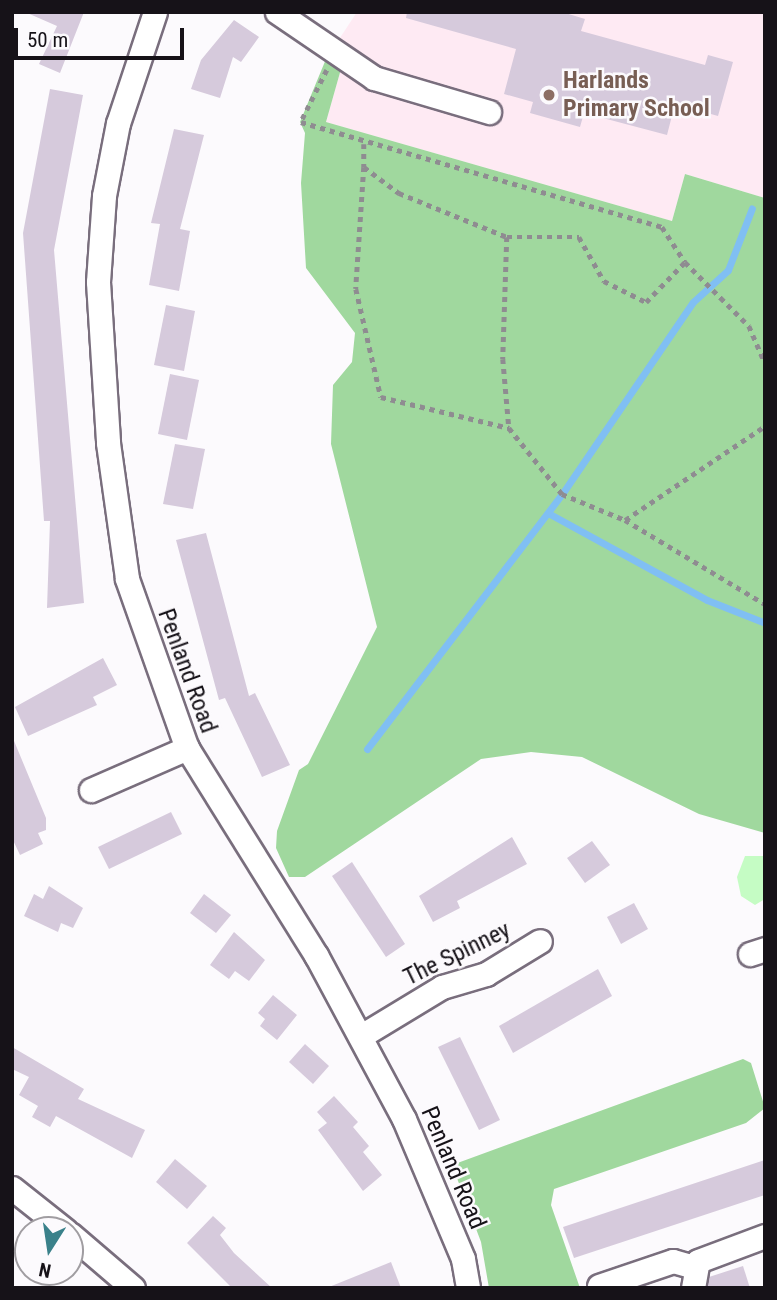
<!DOCTYPE html>
<style>
body{margin:0}
#map{position:relative;width:777px;height:1300px;overflow:hidden;background:#fcfafd;font-family:"Roboto Condensed",sans-serif}
div>[style]{position:absolute}
.education>*{inset:0;background:#feeaf3}
.green>*{inset:0;background:#c5fcc4}
.forest>*{inset:0;background:#a0d89e}
.stream>*{height:7px;margin:-3.5px;padding:0 3.5px;transform-origin:3.5px;border-radius:3.5px;background:#80bff3}
.building>*{inset:0;background:#d6cadc}
.path>*{height:4.5px;margin-top:-2.25px;transform-origin:0;background:repeating-linear-gradient(90deg,#8f8c91 0 5px,transparent 0 10px)}
.roads{filter:drop-shadow(2px 0 #796e7d) drop-shadow(-2px 0 #796e7d) drop-shadow(0 2px #796e7d) drop-shadow(0 -2px #796e7d)}
.minor>*{height:23px;margin:-11.5px;padding:0 11.5px;transform-origin:11.5px;border-radius:11.5px;background:#fff}
.dots>*{width:19px;height:19px;translate:-50% -50%;box-sizing:border-box;border:4px solid #fcfafd;border-radius:50%}
span{translate:-50% -50%;white-space:nowrap;text-align:center;line-height:1.15;-webkit-text-stroke:5px #fcfafd;paint-order:stroke}
.education-label{font-size:24px;color:#785e54;font-weight:700}
.left{translate:0 -50%;text-align:left}
.street-label{font-size:24px;color:#161218}
.frame{position:absolute;inset:0;border:14px solid #161218;pointer-events:none}
.north{position:absolute;left:14px;top:1216px;width:70px;height:70px;box-sizing:border-box;background:#fcfafd;border:2px solid #a09da1;border-radius:50%;rotate:192deg;font-size:19px;font-weight:700;line-height:28px;text-align:center;color:#161218}
.north::after{content:'';display:block;margin:auto;width:24px;height:32px;background:#3a818a;clip-path:polygon(50% 0,100% 100%,50% 72%,0 100%)}
.scale{position:absolute;left:14px;top:28px;width:170px;height:32px;box-sizing:border-box;border:4px solid #161218;border-top:0;padding-left:9px;font-size:21px;line-height:24px;white-space:nowrap;color:#161218;-webkit-text-stroke:5px #fcfafd;paint-order:stroke}
</style>
<div id="map">
<div class="education">
<div style="clip-path:polygon(357px 12px,765px 12px,765px 198px,685px 174px,672px 221px,326px 122px,341px 69px,326px 59px)"></div>
</div>
<div class="green">
<div style="clip-path:polygon(745px 856px,765px 856px,765px 899px,755px 905px,741px 896px,737px 877px)"></div>
</div>
<div class="forest">
<div style="clip-path:polygon(326px 59px,341px 69px,326px 122px,672px 221px,685px 174px,765px 198px,765px 833px,699px 814px,582px 757px,531px 752px,481px 759px,305px 877px,289px 877px,276px 848px,277px 831px,299px 770px,308px 764px,377px 627px,331px 444px,333px 385px,352px 362px,355px 333px,306px 268px,301px 183px,305px 133px,300px 122px)"></div>
<div style="clip-path:polygon(743px 1059px,751px 1063px,765px 1108px,746px 1123px,554px 1189px,551px 1205px,580px 1288px,489px 1288px,481px 1242px,452px 1165px)"></div>
</div>
<div class="stream">
<div style="left:548px;top:513px;width:181px;rotate:28.7deg"></div>
<div style="left:707px;top:600px;width:62px;rotate:21.6deg"></div>
<div style="left:367px;top:749px;width:321px;rotate:-52.6deg"></div>
<div style="left:562px;top:494px;width:232px;rotate:-55.7deg"></div>
<div style="left:693px;top:302px;width:47px;rotate:-42.4deg"></div>
<div style="left:728px;top:270px;width:66px;rotate:-68.8deg"></div>
</div>
<div class="building">
<div style="clip-path:polygon(25px 12px,84px 12px,60px 73px,39px 64px,57px 26px)"></div>
<div style="clip-path:polygon(407px 12px,562px 12px,585px 19px,581px 31px,705px 65px,708px 55px,733px 62px,718px 116px,675px 104px,667px 135px,584px 113px,580px 127px,530px 113px,533px 102px,504px 94px,516px 49px,406px 18px)"></div>
<div style="clip-path:polygon(234px 20px,259px 37px,241px 62px,233px 57px,220px 98px,191px 89px,201px 60px)"></div>
<div style="clip-path:polygon(50px 89px,83px 95px,54px 250px,84px 603px,47px 608px,50px 521px,44px 521px,23px 233px)"></div>
<div style="clip-path:polygon(174px 129px,204px 135px,180px 229px,190px 231px,179px 291px,149px 285px,160px 224px,151px 223px)"></div>
<div style="clip-path:polygon(166px 305px,195px 311px,184px 371px,154px 365px)"></div>
<div style="clip-path:polygon(170px 374px,199px 380px,187px 440px,158px 434px)"></div>
<div style="clip-path:polygon(175px 444px,205px 449px,193px 509px,163px 504px)"></div>
<div style="clip-path:polygon(206px 533px,249px 696px,255px 693px,290px 765px,262px 777px,225px 698px,219px 700px,176px 540px)"></div>
<div style="clip-path:polygon(103px 658px,117px 685px,93px 697px,97px 705px,28px 736px,15px 707px)"></div>
<div style="clip-path:polygon(12px 736px,46px 818px,46px 830px,38px 833px,43px 844px,20px 855px,12px 838px)"></div>
<div style="clip-path:polygon(171px 812px,182px 834px,109px 869px,98px 847px)"></div>
<div style="clip-path:polygon(512px 837px,527px 864px,457px 901px,460px 908px,433px 922px,419px 896px)"></div>
<div style="clip-path:polygon(592px 841px,610px 865px,585px 883px,567px 858px)"></div>
<div style="clip-path:polygon(352px 862px,405px 944px,386px 957px,332px 876px)"></div>
<div style="clip-path:polygon(49px 886px,83px 908px,73px 928px,61px 923px,58px 932px,24px 916px,34px 894px,43px 899px)"></div>
<div style="clip-path:polygon(204px 894px,231px 915px,216px 933px,190px 913px)"></div>
<div style="clip-path:polygon(634px 903px,648px 929px,621px 944px,607px 917px)"></div>
<div style="clip-path:polygon(234px 932px,265px 960px,249px 981px,235px 971px,229px 979px,210px 965px)"></div>
<div style="clip-path:polygon(598px 969px,612px 996px,513px 1053px,499px 1026px)"></div>
<div style="clip-path:polygon(273px 995px,297px 1015px,277px 1040px,260px 1026px,265px 1019px,258px 1013px)"></div>
<div style="clip-path:polygon(460px 1037px,500px 1120px,479px 1130px,438px 1047px)"></div>
<div style="clip-path:polygon(305px 1044px,329px 1066px,313px 1084px,289px 1062px)"></div>
<div style="clip-path:polygon(12px 1047px,84px 1089px,78px 1099px,145px 1130px,132px 1158px,56px 1116px,50px 1127px,32px 1117px,38px 1106px,19px 1095px,29px 1077px,12px 1069px)"></div>
<div style="clip-path:polygon(334px 1096px,358px 1122px,353px 1127px,369px 1146px,363px 1152px,382px 1175px,363px 1191px,318px 1130px,327px 1123px,317px 1112px)"></div>
<div style="clip-path:polygon(175px 1159px,207px 1186px,187px 1209px,156px 1182px)"></div>
<div style="clip-path:polygon(765px 1160px,765px 1195px,574px 1258px,563px 1227px)"></div>
<div style="clip-path:polygon(213px 1216px,226px 1228px,220px 1235px,234px 1253px,272px 1288px,232px 1288px,187px 1243px)"></div>
<div style="clip-path:polygon(391px 1262px,401px 1288px,329px 1288px,329px 1287px)"></div>
<div style="clip-path:polygon(743px 1266px,750px 1288px,707px 1288px,709px 1277px)"></div>
</div>
<div class="path">
<div style="left:327px;top:70px;width:58px;rotate:116.6deg"></div>
<div style="left:301px;top:122px;width:376px;rotate:16.2deg"></div>
<div style="left:662px;top:227px;width:42px;rotate:56.7deg"></div>
<div style="left:685px;top:262px;width:91px;rotate:45deg"></div>
<div style="left:749px;top:326px;width:40px;rotate:66.6deg"></div>
<div style="left:364px;top:144px;width:23px;rotate:90deg"></div>
<div style="left:364px;top:167px;width:44px;rotate:36.6deg"></div>
<div style="left:399px;top:193px;width:117px;rotate:22.2deg"></div>
<div style="left:507px;top:237px;width:72px"></div>
<div style="left:579px;top:237px;width:51px;rotate:60.4deg"></div>
<div style="left:604px;top:281px;width:47px;rotate:26.6deg"></div>
<div style="left:646px;top:302px;width:56px;rotate:-45.7deg"></div>
<div style="left:364px;top:167px;width:122px;rotate:93.8deg"></div>
<div style="left:356px;top:289px;width:111px;rotate:77deg"></div>
<div style="left:381px;top:397px;width:132px;rotate:13.6deg"></div>
<div style="left:509px;top:428px;width:85px;rotate:51.2deg"></div>
<div style="left:562px;top:494px;width:68px;rotate:22.4deg"></div>
<div style="left:625px;top:520px;width:169px;rotate:-33.9deg"></div>
<div style="left:507px;top:237px;width:122px;rotate:91.9deg"></div>
<div style="left:503px;top:359px;width:69px;rotate:85deg"></div>
<div style="left:625px;top:520px;width:163px;rotate:31deg"></div>
</div>
<div class="roads">
<div class="minor">
<div style="left:155px;top:12px;width:117px;rotate:108.4deg"></div>
<div style="left:118px;top:123px;width:74px;rotate:100.9deg"></div>
<div style="left:104px;top:196px;width:86px;rotate:94deg"></div>
<div style="left:98px;top:282px;width:161px;rotate:86.4deg"></div>
<div style="left:108px;top:443px;width:137px;rotate:82deg"></div>
<div style="left:127px;top:579px;width:179px;rotate:70.5deg"></div>
<div style="left:187px;top:748px;width:244px;rotate:58.1deg"></div>
<div style="left:316px;top:955px;width:186px;rotate:61.8deg"></div>
<div style="left:404px;top:1119px;width:152px;rotate:67.1deg"></div>
<div style="left:463px;top:1259px;width:29px;rotate:80deg"></div>
<div style="left:277px;top:12px;width:117px;rotate:34.2deg"></div>
<div style="left:374px;top:78px;width:120px;rotate:16.5deg"></div>
<div style="left:91px;top:790px;width:105px;rotate:-23.6deg"></div>
<div style="left:750px;top:954px;width:16px;rotate:-18deg"></div>
<div style="left:361px;top:1036px;width:95px;rotate:-31.2deg"></div>
<div style="left:442px;top:987px;width:46px;rotate:-16.5deg"></div>
<div style="left:486px;top:974px;width:63px;rotate:-31.4deg"></div>
<div style="left:12px;top:1188px;width:68px;rotate:38.4deg"></div>
<div style="left:70px;top:1234px;width:83px;rotate:40.6deg"></div>
<div style="left:599px;top:1286px;width:78px;rotate:-18.7deg"></div>
<div style="left:673px;top:1261px;width:22px;rotate:16deg"></div>
<div style="left:693px;top:1288px;width:27px;rotate:-80deg"></div>
<div style="left:698px;top:1261px;width:72px;rotate:-20.5deg"></div>
</div>
</div>
<div class="dots">
<div style="left:549px;top:95px;background:#8d6e63"></div>
</div>
<div class="education-label">
<span class="left" style="left:563px;top:95px">Harlands<br>Primary School</span>
</div>
<div class="street-label">
<span style="left:187px;top:671px;rotate:70deg">Penland Road</span>
<span style="left:457px;top:954px;rotate:-26deg">The Spinney</span>
<span style="left:453px;top:1168px;rotate:67deg">Penland Road</span>
</div>
<div class="frame"></div>
<div class="north">N</div>
<div class="scale">50 m</div>
</div>
